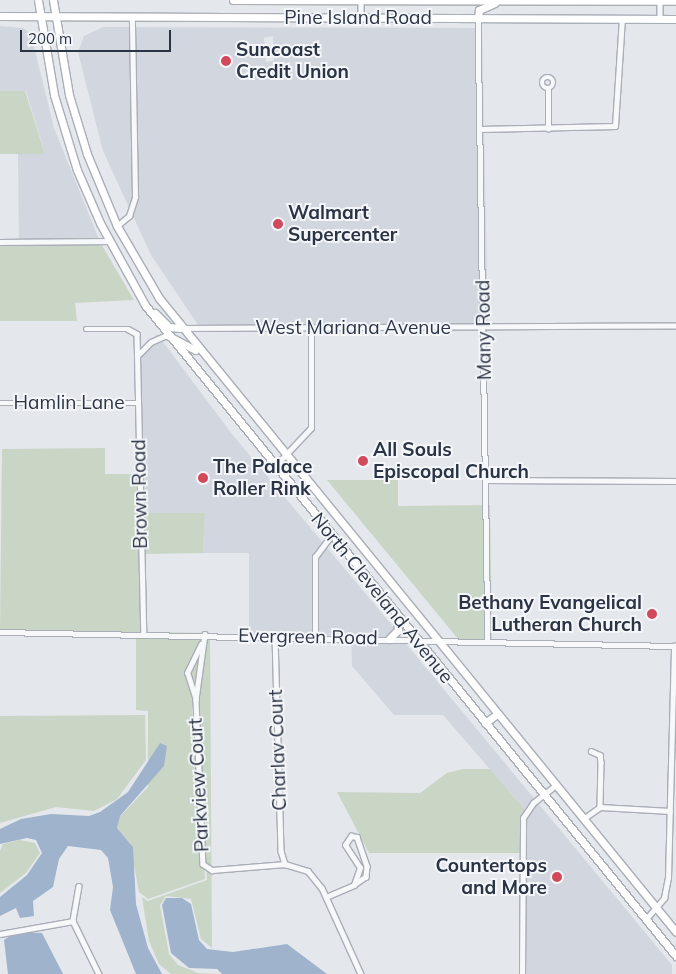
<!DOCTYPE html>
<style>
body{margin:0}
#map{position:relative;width:676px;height:974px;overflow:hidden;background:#e4e7ec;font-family:Mulish,sans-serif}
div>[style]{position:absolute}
.built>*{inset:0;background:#d2d6de}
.green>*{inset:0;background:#c9d6c5}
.water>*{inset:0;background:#9fb4cc}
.roads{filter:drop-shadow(1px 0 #a9aeb7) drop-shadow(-1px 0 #a9aeb7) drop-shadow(0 1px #a9aeb7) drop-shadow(0 -1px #a9aeb7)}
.street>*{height:4.5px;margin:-2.25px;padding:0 2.25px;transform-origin:2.25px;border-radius:2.25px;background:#f7f8fa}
.street>.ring{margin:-2.25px;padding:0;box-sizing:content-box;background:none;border:4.5px solid #f7f8fa;border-radius:50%}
.primary>*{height:7px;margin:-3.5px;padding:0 3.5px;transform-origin:3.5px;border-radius:3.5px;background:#fff}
.dots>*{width:14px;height:14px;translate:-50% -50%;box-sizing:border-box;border:2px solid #f4f6f9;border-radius:50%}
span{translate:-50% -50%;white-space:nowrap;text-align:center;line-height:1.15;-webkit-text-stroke:4px #f4f6f9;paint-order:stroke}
.street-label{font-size:19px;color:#2b3445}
.poi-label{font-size:19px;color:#2b3445;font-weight:700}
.left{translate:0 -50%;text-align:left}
.right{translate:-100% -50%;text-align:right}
.scale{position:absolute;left:20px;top:30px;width:151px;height:22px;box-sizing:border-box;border:2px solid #2b3445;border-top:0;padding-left:6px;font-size:15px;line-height:18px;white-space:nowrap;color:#2b3445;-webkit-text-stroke:4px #f4f6f9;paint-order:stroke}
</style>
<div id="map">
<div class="built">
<div style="clip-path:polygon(0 26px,23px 28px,31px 34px,54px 128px,100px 242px,19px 243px,18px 154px,45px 153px,26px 91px,0 91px)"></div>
<div style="clip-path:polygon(evenodd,103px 27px,482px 28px,488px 328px,200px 328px,151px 255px,103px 151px,78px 52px,84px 36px,103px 27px,273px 36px,274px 61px,266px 62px,264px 38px,273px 36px)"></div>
<div style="clip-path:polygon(157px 334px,232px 434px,395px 629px,386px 638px,389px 643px,398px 634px,672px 965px,672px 974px,525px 974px,520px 859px,527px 812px,443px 715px,394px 715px,352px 666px,351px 636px,249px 634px,249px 553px,203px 553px,205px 513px,143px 513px,141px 354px)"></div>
</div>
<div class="green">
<div style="clip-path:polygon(0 91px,25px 91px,45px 154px,0 154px)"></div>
<div style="clip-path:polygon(0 241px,100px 242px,134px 300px,75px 303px,77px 321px,0 321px)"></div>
<div style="clip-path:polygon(105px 448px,105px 474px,142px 474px,143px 513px,205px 513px,203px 553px,144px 554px,146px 632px,210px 633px,212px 948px,201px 939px,191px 899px,166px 896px,160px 905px,169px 954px,178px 965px,198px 973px,219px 974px,171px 974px,159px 964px,149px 941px,142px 897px,148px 901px,207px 880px,195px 708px,202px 637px,0 630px,2px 449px)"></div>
<div style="clip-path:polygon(327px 480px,398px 480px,398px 506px,490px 505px,492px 640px,459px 640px)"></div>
<div style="clip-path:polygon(136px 635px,200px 638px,201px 652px,192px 707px,205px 879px,148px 899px,139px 892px,130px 843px,113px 824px,148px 787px,148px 711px,136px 710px)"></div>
<div style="clip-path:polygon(145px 715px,146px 760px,117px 799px,94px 811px,56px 807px,0 823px,0 716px)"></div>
<div style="clip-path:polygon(463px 769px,490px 769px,527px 812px,521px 853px,369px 853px,337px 792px,420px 793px,447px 773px)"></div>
<div style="clip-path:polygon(20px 840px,35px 843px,40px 853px,26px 873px,0 893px,0 851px,3px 844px)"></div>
</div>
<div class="water">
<div style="clip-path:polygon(160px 743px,167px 746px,164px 766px,120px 816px,117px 828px,133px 847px,136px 904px,148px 948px,162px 974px,136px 974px,110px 910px,113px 887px,108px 858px,101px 850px,68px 846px,59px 859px,53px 887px,33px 901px,34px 916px,20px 918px,16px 908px,0 916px,0 897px,27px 875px,42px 853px,36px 840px,27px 838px,0 844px,0 829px,21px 819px,51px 814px,89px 816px,100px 812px,128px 792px)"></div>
<div style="clip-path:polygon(166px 898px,182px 898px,191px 904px,199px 940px,207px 949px,233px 952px,287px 944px,327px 974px,222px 974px,217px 969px,189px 968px,171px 953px,162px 905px)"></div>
<div style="clip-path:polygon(16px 932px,42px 933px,63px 974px,8px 974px,4px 940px)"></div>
</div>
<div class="roads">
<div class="street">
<div style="left:361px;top:0;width:18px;rotate:90deg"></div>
<div style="left:660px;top:0;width:19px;rotate:90deg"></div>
<div style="left:478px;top:19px;width:622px;rotate:89.08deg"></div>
<div class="ring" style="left:542px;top:77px;width:7.5px;height:7.5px"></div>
<div style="left:480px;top:129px;width:135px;rotate:-1.3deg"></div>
<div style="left:615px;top:126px;width:107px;rotate:-86.3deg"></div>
<div style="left:548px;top:129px;width:39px;rotate:-90deg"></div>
<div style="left:117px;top:226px;width:16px;rotate:-40deg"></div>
<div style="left:129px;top:216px;width:20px;rotate:-72deg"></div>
<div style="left:135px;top:197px;width:179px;rotate:-91deg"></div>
<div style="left:0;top:242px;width:109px;rotate:-0.5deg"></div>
<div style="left:182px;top:328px;width:494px;rotate:-0.3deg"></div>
<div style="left:86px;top:329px;width:42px"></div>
<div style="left:128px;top:329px;width:10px;rotate:29deg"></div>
<div style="left:137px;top:334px;width:299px;rotate:88.7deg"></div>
<div style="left:138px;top:355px;width:18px;rotate:-45deg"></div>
<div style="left:151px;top:342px;width:17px;rotate:-24deg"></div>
<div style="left:0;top:403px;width:139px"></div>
<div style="left:275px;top:466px;width:52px;rotate:-46.5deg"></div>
<div style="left:311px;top:428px;width:100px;rotate:-90deg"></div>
<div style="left:486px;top:480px;width:190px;rotate:0.3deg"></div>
<div style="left:0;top:632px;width:676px;rotate:1.19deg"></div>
<div style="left:205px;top:634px;width:67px;rotate:97.8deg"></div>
<div style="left:196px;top:700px;width:164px;rotate:87.6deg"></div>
<div style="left:203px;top:864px;width:11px;rotate:34deg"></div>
<div style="left:212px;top:870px;width:73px;rotate:-4.7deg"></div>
<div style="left:285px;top:864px;width:24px;rotate:17deg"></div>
<div style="left:308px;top:871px;width:22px;rotate:51deg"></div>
<div style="left:322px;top:888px;width:94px;rotate:65.6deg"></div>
<div style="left:275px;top:636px;width:215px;rotate:88.4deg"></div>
<div style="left:281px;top:851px;width:14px;rotate:73deg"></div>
<div style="left:315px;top:636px;width:79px;rotate:-90deg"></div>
<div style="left:315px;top:557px;width:26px;rotate:-53deg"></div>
<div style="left:196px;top:700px;width:28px;rotate:-108deg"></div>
<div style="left:187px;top:673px;width:32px;rotate:-64deg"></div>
<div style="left:591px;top:751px;width:10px;rotate:24deg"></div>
<div style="left:600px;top:755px;width:7px;rotate:82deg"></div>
<div style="left:601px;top:762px;width:45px;rotate:91.3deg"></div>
<div style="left:583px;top:819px;width:21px;rotate:-35deg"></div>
<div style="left:600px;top:807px;width:70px;rotate:3.3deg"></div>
<div style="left:351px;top:836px;width:6px;rotate:9deg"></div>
<div style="left:357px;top:837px;width:31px;rotate:71deg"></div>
<div style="left:367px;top:866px;width:11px;rotate:95deg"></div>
<div style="left:366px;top:877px;width:14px;rotate:146deg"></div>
<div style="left:354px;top:885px;width:18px;rotate:-71deg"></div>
<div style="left:360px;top:868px;width:27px;rotate:-123deg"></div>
<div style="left:345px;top:845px;width:11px;rotate:-56deg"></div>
<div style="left:79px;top:886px;width:36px;rotate:100deg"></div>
<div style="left:73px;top:921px;width:59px;rotate:63.9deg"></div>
<div style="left:326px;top:897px;width:30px;rotate:-23deg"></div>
<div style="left:646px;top:919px;width:28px;rotate:-49deg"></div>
<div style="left:664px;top:898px;width:20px;rotate:-79deg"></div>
<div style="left:668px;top:878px;width:232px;rotate:-88.5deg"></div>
<div style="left:0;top:934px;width:74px;rotate:-10.1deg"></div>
<div style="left:522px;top:974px;width:156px;rotate:-89.6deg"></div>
<div style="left:523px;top:818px;width:18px;rotate:-56deg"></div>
<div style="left:533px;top:803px;width:29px;rotate:-38deg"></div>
</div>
<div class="primary">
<div style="left:38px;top:0;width:96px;rotate:80.4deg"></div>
<div style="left:54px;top:95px;width:78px;rotate:73deg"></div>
<div style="left:77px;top:170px;width:58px;rotate:66.5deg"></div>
<div style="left:100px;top:223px;width:94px;rotate:61.2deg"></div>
<div style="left:145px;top:305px;width:840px;rotate:50.8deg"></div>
<div style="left:53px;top:0;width:96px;rotate:80.4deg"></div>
<div style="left:69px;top:95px;width:62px;rotate:73deg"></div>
<div style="left:87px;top:154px;width:78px;rotate:67.4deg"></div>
<div style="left:117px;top:226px;width:83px;rotate:59.7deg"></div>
<div style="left:159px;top:298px;width:818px;rotate:50.8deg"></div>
<div style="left:233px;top:0;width:443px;rotate:0.1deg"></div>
<div style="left:0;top:16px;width:676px;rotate:0.25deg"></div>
<div style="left:478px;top:19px;width:9px;rotate:-84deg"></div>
<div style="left:479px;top:10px;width:17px;rotate:-24deg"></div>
<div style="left:155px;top:313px;width:20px;rotate:45deg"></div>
<div style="left:169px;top:327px;width:11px;rotate:5deg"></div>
<div style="left:167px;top:335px;width:32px;rotate:28deg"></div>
<div style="left:389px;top:639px;width:13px;rotate:-45deg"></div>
<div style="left:398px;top:630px;width:14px;rotate:-94deg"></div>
<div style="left:485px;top:723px;width:15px;rotate:-37deg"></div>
</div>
</div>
<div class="dots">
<div style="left:226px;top:61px;background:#d1495b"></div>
<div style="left:278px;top:224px;background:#d1495b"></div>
<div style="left:363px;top:461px;background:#d1495b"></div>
<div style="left:203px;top:478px;background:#d1495b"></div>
<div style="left:652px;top:614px;background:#d1495b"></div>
<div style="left:557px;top:877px;background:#d1495b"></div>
</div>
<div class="street-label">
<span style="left:358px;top:18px">Pine Island Road</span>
<span style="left:353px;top:328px">West Mariana Avenue</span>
<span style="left:484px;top:330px;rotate:-91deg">Many Road</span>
<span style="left:69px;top:403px">Hamlin Lane</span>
<span style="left:140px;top:494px;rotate:-91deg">Brown Road</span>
<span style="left:382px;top:598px;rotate:51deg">North Cleveland Avenue</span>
<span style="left:308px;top:637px;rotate:1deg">Evergreen Road</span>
<span style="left:278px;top:750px;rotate:-92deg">Charlav Court</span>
<span style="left:199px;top:785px;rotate:-93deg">Parkview Court</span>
</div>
<div class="poi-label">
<span class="left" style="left:236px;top:61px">Suncoast<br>Credit Union</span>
<span class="left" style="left:288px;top:224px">Walmart<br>Supercenter</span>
<span class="left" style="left:373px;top:461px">All Souls<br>Episcopal Church</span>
<span class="left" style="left:213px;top:478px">The Palace<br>Roller Rink</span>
<span class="right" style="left:642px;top:614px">Bethany Evangelical<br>Lutheran Church</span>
<span class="right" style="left:547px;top:877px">Countertops<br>and More</span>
</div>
<div class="scale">200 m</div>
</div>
